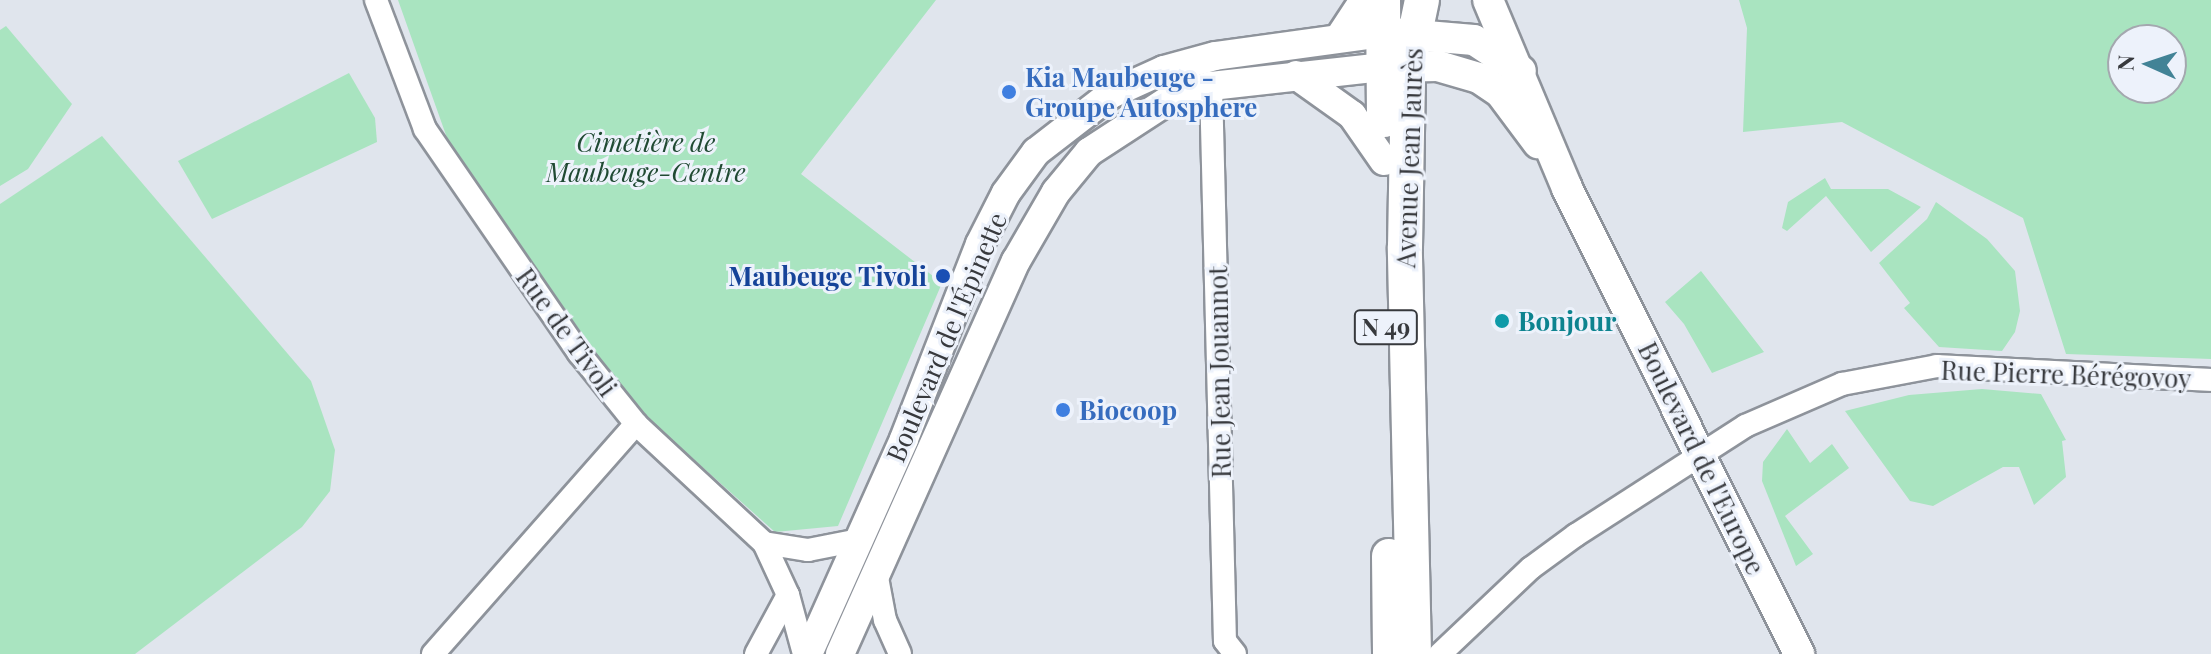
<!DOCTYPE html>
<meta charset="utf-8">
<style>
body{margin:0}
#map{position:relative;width:2211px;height:654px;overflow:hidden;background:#e0e5ed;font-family:"Playfair Display",serif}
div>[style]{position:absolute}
.green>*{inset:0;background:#a9e4c0}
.roads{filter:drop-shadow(2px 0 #8e939b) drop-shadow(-2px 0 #8e939b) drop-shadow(0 2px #8e939b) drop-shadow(0 -2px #8e939b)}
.minor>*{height:22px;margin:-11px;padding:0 11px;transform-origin:11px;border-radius:11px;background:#fff}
.tertiary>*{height:28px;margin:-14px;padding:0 14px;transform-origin:14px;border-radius:14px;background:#fff}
.secondary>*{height:30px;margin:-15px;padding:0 15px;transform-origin:15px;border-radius:15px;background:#fff}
.primary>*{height:34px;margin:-17px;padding:0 17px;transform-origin:17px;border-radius:17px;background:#fff}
.dots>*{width:22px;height:22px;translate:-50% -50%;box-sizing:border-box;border:4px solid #edf2fb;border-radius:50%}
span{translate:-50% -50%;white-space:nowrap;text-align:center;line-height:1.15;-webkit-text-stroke:6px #edf2fb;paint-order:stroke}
.shield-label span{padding:2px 6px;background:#edf2fb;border:2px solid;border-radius:6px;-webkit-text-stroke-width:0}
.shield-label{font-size:24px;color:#37393d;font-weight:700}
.shop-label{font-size:26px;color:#366cbe;font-weight:700}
.left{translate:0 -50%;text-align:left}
.park-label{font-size:26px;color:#204a33;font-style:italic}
.street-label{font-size:26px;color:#37393d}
.transit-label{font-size:26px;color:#164399;font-weight:700}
.right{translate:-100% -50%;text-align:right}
.culture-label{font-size:26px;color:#0d838f;font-weight:700}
.north{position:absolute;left:2107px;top:24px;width:80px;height:80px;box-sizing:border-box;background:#edf2fb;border:2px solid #a4a8af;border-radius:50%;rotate:273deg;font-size:22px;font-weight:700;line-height:32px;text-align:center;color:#37393d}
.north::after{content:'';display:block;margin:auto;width:28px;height:36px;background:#428396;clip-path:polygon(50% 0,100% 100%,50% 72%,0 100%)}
</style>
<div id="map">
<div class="green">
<div style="clip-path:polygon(398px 0,936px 0,801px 174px,942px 283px,838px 526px,775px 532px,634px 406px,452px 152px)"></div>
<div style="clip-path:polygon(evenodd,1739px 0,2211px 0,2211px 359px,2066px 354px,2023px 218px,1842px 122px,1743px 132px,1747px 28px,1739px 0,2123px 40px,2171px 40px,2171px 88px,2123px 88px,2123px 40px)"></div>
<div style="clip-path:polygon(6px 26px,72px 104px,28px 169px,0 186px,0 30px)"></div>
<div style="clip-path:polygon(349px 73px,375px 118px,377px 142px,212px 219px,178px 161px)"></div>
<div style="clip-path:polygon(102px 136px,311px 381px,335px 450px,330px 491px,302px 527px,135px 654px,0 654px,0 204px)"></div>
<div style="clip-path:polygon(1825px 178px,1831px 189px,1888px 189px,1921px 207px,1871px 252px,1826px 196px,1787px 231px,1782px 228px,1788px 202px)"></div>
<div style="clip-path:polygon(1936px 202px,1987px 239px,2015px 271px,2020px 311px,2015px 332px,2002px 351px,1939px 347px,1904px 308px,1910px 303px,1879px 263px,1927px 219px)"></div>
<div style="clip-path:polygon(1701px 271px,1764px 352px,1712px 373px,1684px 324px,1665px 302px)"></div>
<div style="clip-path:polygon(1982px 389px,2041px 394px,2066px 440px,2062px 441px,2066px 477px,2034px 505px,2019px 467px,2003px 467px,1933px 506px,1910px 501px,1845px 411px,1909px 395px)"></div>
<div style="clip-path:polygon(1787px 429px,1810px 463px,1832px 444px,1849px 468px,1785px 516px,1813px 554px,1796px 566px,1762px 481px,1763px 462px)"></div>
</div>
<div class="roads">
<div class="minor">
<div style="left:376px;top:0;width:138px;rotate:69.2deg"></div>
<div style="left:425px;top:129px;width:272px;rotate:55.5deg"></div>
<div style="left:579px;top:353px;width:91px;rotate:51.2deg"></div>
<div style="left:636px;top:424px;width:175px;rotate:42.9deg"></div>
<div style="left:764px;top:543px;width:45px;rotate:9deg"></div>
<div style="left:808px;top:550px;width:52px;rotate:-11.1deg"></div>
<div style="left:1211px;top:86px;width:555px;rotate:88.56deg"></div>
<div style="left:1225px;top:641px;width:16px;rotate:52deg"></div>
<div style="left:764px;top:543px;width:57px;rotate:65.2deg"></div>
<div style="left:788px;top:595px;width:61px;rotate:74.8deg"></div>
<div style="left:876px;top:572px;width:49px;rotate:79.4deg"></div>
<div style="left:885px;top:620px;width:37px;rotate:66deg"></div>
<div style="left:433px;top:654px;width:307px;rotate:-48.6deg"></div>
<div style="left:756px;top:654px;width:67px;rotate:-61.5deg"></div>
<div style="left:1440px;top:654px;width:125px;rotate:-43.4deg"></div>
<div style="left:1531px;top:568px;width:56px;rotate:-36.3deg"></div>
<div style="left:1576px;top:535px;width:201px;rotate:-32.8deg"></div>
<div style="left:1745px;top:426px;width:106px;rotate:-23.4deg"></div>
<div style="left:1842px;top:384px;width:97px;rotate:-10.7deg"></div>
<div style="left:1937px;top:366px;width:274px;rotate:2.9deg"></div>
</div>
<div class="tertiary">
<div style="left:1339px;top:38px;width:45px;rotate:-56.7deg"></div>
<div style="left:1296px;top:75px;width:69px;rotate:35.5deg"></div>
<div style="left:1352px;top:115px;width:56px;rotate:55.2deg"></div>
<div style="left:808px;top:654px;width:235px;rotate:-65.9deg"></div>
<div style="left:904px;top:439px;width:209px;rotate:-68.7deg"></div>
<div style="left:980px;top:244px;width:57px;rotate:-63deg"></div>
<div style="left:1006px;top:193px;width:51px;rotate:-53.8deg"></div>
<div style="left:1036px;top:152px;width:95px;rotate:-37.7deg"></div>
<div style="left:1111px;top:94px;width:58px;rotate:-24.4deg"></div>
<div style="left:1164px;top:70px;width:53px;rotate:-15.4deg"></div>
<div style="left:1215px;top:56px;width:170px;rotate:-7.8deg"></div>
<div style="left:840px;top:654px;width:431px;rotate:-65.9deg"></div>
<div style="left:1016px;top:261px;width:80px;rotate:-59.9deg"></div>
<div style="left:1056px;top:192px;width:52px;rotate:-50.5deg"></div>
<div style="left:1089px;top:152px;width:103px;rotate:-33.1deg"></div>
<div style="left:1175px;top:96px;width:37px;rotate:-16deg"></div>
<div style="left:1211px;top:86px;width:174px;rotate:-6.3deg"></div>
</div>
<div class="secondary">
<div style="left:1488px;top:0;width:204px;rotate:67.2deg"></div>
<div style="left:1567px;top:188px;width:521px;rotate:63.53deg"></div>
<div style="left:1391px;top:33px;width:83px;rotate:4.8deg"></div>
<div style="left:1474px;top:40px;width:56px;rotate:33.4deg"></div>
<div style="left:1386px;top:67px;width:52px;rotate:-1.1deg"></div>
<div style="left:1438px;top:66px;width:43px;rotate:16.3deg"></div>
<div style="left:1479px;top:78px;width:25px;rotate:34deg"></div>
<div style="left:1500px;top:92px;width:64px;rotate:53.3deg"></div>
</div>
<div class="primary">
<div style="left:1383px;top:0;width:120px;rotate:89.5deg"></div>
<div style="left:1389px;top:556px;width:98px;rotate:89.4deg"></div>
<div style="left:1414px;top:654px;width:407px;rotate:-91.3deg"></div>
<div style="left:1405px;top:247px;width:180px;rotate:-89deg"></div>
<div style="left:1408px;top:67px;width:68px;rotate:-78.2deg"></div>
</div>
</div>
<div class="dots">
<div style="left:1009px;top:92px;background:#3f7fe0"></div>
<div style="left:943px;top:276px;background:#1a4fb4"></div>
<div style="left:1502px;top:321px;background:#0f9aa8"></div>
<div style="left:1063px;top:410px;background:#3f7fe0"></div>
</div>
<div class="shield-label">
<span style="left:1386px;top:327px">N 49</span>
</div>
<div class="shop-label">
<span class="left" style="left:1025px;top:92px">Kia Maubeuge -<br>Groupe Autosphere</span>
<span class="left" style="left:1079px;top:410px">Biocoop</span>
</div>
<div class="park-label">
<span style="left:646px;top:157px">Cimetière de<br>Maubeuge-Centre</span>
</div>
<div class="street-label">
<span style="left:1409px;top:158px;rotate:-88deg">Avenue Jean Jaurès</span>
<span style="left:567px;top:332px;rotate:54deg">Rue de Tivoli</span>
<span style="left:946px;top:337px;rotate:-67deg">Boulevard de l'Épinette</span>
<span style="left:1219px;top:372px;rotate:-91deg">Rue Jean Jouannot</span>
<span style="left:2066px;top:374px;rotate:2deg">Rue Pierre Bérégovoy</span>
<span style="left:1702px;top:458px;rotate:64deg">Boulevard de l'Europe</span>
</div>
<div class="transit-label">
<span class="right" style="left:927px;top:276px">Maubeuge Tivoli</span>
</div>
<div class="culture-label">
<span class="left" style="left:1518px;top:321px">Bonjour</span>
</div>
<div class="north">N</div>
</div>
